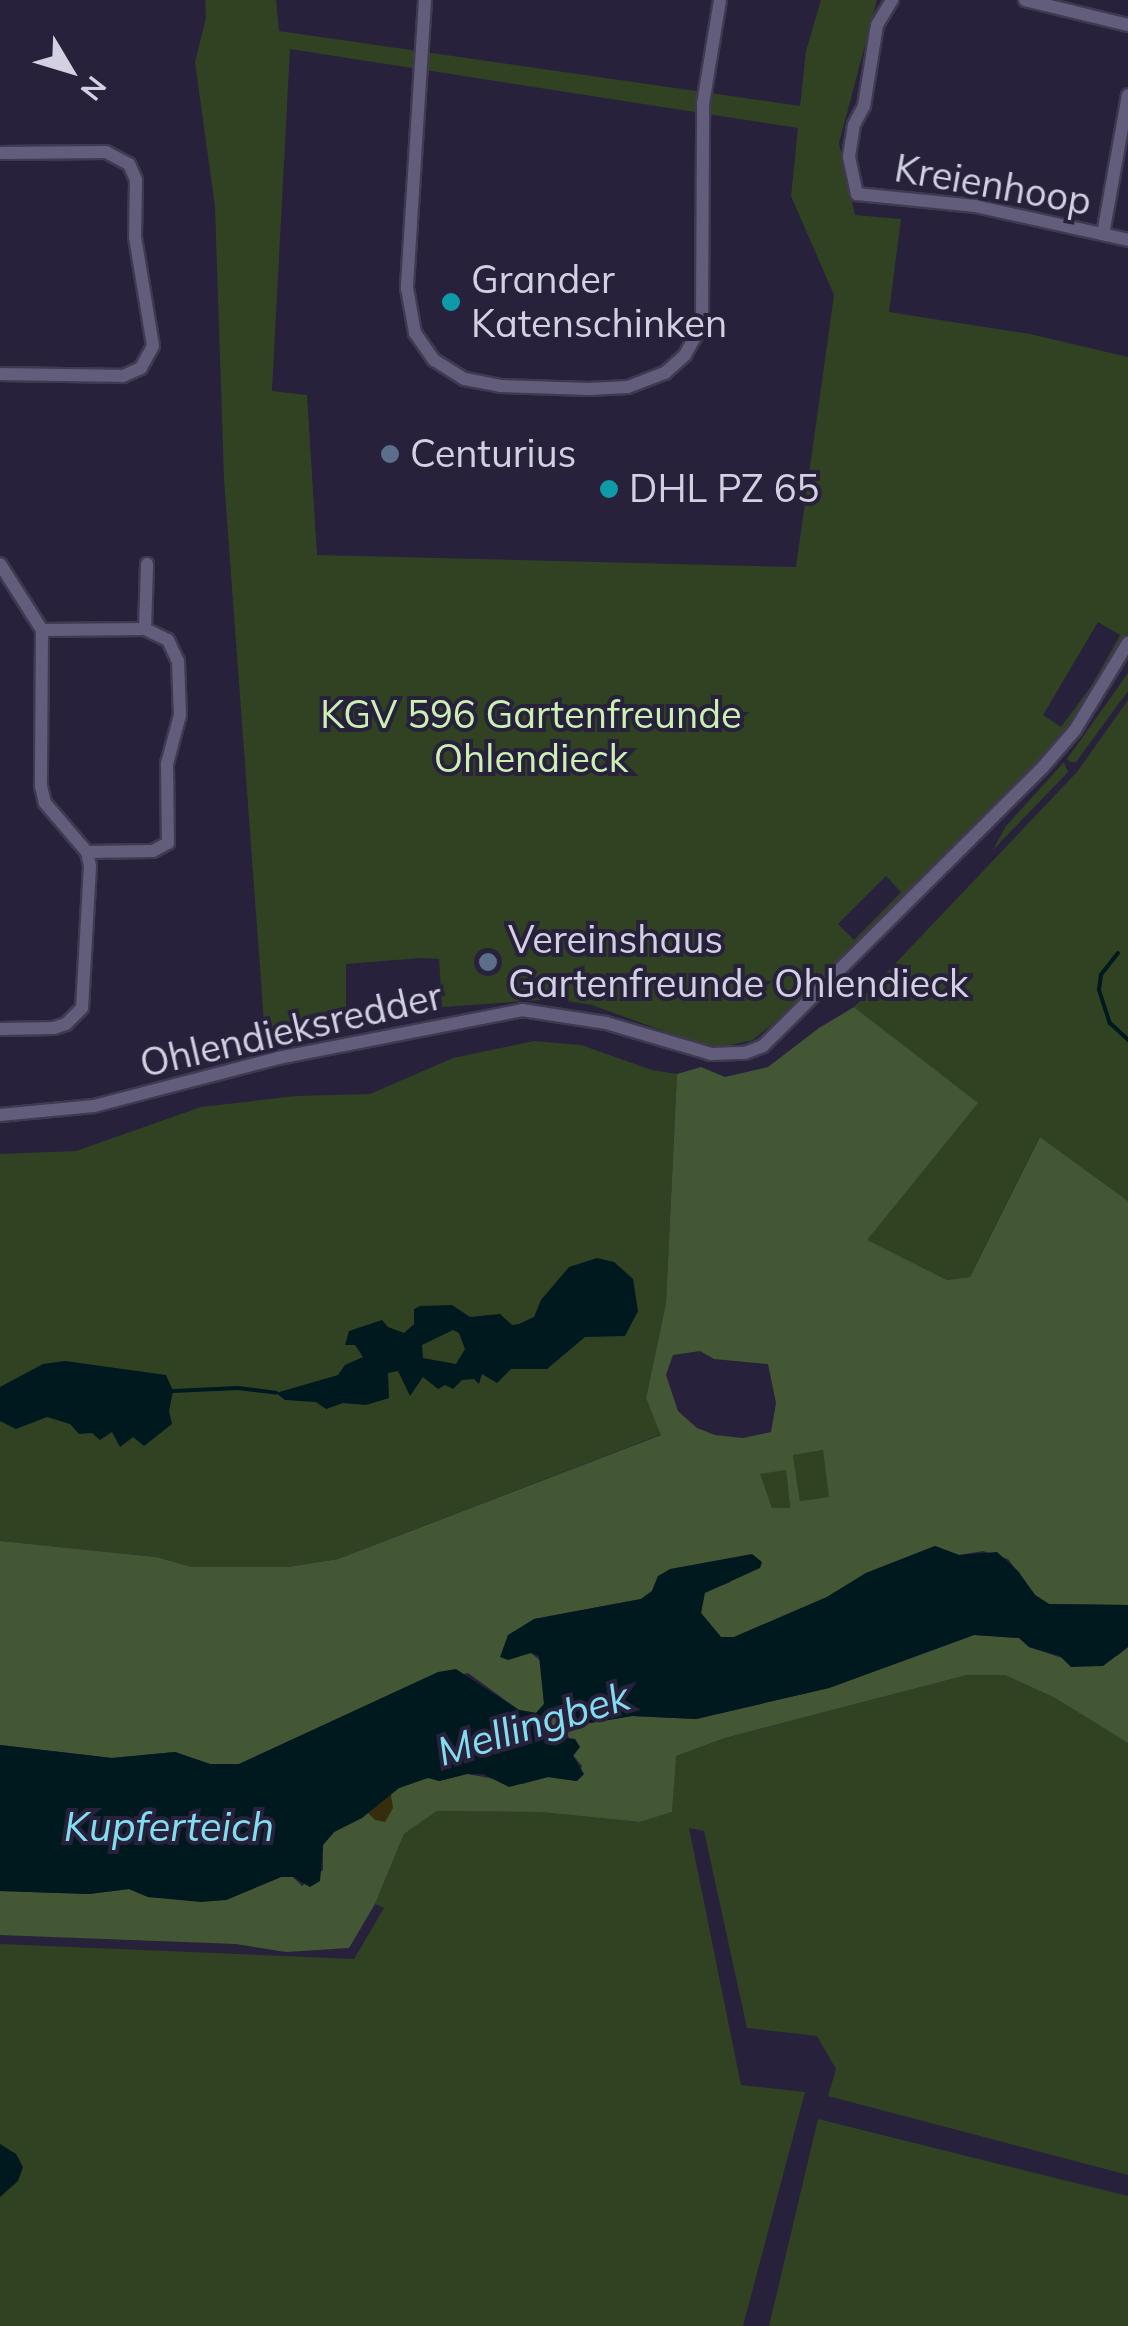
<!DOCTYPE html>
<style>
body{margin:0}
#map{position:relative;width:1128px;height:2326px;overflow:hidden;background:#27213c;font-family:Mulish,sans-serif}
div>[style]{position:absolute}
.green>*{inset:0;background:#304221}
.forest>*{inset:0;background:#435734}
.sand>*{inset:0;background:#352d0c}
.water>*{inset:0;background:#00191f}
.stream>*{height:4px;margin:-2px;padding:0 2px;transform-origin:2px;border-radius:2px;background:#00191f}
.roads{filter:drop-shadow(2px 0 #3f3a50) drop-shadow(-2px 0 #3f3a50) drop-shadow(0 2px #3f3a50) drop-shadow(0 -2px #3f3a50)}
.street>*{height:12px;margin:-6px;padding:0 6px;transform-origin:6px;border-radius:6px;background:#635d7c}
.dots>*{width:28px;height:28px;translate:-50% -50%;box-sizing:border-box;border:5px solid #27213c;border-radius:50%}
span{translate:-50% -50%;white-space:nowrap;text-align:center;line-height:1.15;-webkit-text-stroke:8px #27213c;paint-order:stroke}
.street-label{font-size:38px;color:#d3d0e2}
.poi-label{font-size:38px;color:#d3d0e2}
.left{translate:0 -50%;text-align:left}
.park-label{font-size:38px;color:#ccf0b2}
.water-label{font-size:40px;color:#82ddef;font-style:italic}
.north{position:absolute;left:20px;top:20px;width:100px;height:100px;-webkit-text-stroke:8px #27213c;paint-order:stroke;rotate:128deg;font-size:28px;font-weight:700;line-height:40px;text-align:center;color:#d3d0e2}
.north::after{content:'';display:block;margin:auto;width:35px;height:45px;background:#d3d0e2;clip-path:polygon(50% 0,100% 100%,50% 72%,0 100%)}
</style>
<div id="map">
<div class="green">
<div style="clip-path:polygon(evenodd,205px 0,276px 0,279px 31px,800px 106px,806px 51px,821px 0,877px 0,839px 143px,855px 215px,901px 219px,889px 312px,1030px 334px,1128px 357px,1128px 634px,1083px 711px,1046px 754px,813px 990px,753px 1040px,713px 1049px,592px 1005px,555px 999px,442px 1007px,439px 959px,421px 958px,346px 964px,346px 1012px,265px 1036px,224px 479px,215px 207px,195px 62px,206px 18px,205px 0,290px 49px,798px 128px,791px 196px,834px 295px,796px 567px,317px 555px,307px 395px,272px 391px,290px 49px,205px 0,1098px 622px,1120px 635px,1092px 685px,1061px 727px,1043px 715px,1098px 622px,205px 0,886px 876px,901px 892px,854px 940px,838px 924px,886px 876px)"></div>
<div style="clip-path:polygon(1128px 673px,1128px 691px,1076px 762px,1070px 762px,1067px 759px)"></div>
<div style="clip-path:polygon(1128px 700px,1128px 1201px,1040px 1137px,970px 1277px,947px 1280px,866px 1240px,977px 1103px,854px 1007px,1077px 772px)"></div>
<div style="clip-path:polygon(1064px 762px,1068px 772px,993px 850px,1006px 826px)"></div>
<div style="clip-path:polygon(534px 1041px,581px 1045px,652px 1070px,677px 1074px,666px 1303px,646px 1398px,662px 1434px,338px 1559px,288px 1567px,192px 1567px,156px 1557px,0 1541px,0 1154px,76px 1151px,201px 1107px,296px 1096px,370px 1094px,453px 1058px)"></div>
<div style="clip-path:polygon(823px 1450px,830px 1497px,800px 1501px,793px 1454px)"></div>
<div style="clip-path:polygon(786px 1470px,790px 1509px,772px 1508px,759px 1474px)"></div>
<div style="clip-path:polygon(967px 1675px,1005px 1675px,1055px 1698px,1128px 1743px,1128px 2175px,828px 2096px,836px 2069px,817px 2036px,747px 2028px,704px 1831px,689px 1828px,741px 2085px,805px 2092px,743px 2326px,0 2326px,0 1944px,354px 1959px,384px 1908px,375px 1904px,404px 1834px,437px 1811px,540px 1812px,640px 1822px,672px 1812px,673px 1757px,725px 1738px)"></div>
<div style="clip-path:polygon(818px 2119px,1128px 2196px,1128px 2326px,769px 2326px)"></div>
</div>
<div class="forest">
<div style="clip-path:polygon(evenodd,854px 1007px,978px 1103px,867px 1240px,947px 1280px,970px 1277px,1040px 1137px,1128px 1201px,1128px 1605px,1049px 1604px,1035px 1595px,1008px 1559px,983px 1551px,959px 1555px,935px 1546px,866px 1573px,827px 1597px,734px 1637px,721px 1637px,701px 1613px,704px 1592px,731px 1582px,658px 1576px,652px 1591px,641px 1599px,534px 1619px,516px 1654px,531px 1653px,542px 1662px,544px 1704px,536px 1713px,519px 1710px,468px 1673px,403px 1689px,239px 1764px,210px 1764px,175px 1752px,112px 1758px,0 1745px,0 1541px,156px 1557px,192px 1567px,288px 1567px,338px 1559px,661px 1435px,646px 1398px,666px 1303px,677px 1074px,701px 1067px,725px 1077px,768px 1067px,819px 1028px,854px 1007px,700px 1351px,714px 1359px,768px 1364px,776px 1403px,771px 1432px,743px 1438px,715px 1435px,697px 1428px,678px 1411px,666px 1375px,673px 1355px,700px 1351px,854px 1007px,823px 1450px,829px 1497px,800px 1501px,793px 1455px,823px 1450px,854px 1007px,786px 1470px,790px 1508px,772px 1508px,760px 1474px,786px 1470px)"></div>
<div style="clip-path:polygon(974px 1635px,1019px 1638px,1029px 1647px,1068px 1660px,1117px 1656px,1128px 1647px,1128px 1743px,1055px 1698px,1005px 1675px,967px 1675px,725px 1738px,676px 1756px,672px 1812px,640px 1822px,540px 1812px,437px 1811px,404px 1834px,375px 1904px,349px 1948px,286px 1952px,236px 1944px,0 1935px,0 1891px,89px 1894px,129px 1889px,148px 1897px,226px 1900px,281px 1877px,293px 1877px,302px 1886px,323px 1870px,323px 1845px,334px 1832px,361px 1818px,399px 1788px,429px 1777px,439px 1781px,467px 1774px,522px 1784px,548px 1777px,577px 1781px,582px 1766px,573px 1755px,568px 1735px,550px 1736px,539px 1726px,552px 1714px,572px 1726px,632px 1716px,696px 1719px,829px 1688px)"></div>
</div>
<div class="sand">
<div style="clip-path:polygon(389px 1783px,393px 1808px,385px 1822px,375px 1820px,366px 1811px)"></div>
</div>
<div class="water">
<div style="clip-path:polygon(evenodd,597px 1258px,614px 1262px,633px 1279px,638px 1311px,625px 1336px,585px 1337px,547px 1369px,511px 1369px,497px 1383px,482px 1374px,479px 1384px,474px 1379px,462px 1380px,453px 1389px,445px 1385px,438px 1389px,423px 1377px,410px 1396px,398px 1371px,388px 1373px,389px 1398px,366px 1405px,343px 1403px,326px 1409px,316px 1402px,285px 1400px,276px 1393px,338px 1375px,345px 1365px,363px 1357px,355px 1345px,345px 1345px,349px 1331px,382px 1320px,388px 1327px,404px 1333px,414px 1324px,414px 1309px,420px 1306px,452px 1305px,470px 1317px,500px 1314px,512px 1325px,519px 1324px,534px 1317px,541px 1300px,569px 1267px,597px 1258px,453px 1330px,459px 1333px,465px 1349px,456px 1364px,423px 1358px,422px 1345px,453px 1330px)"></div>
<div style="clip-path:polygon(65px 1361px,166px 1375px,173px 1391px,169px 1411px,172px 1424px,144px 1446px,133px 1437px,120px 1447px,112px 1432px,100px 1440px,92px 1433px,79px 1434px,70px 1424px,47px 1417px,16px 1429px,0 1421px,0 1387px,43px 1364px)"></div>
<div style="clip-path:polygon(935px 1546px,959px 1555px,997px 1552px,1018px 1571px,1035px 1595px,1049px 1604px,1128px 1605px,1128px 1647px,1103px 1666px,1071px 1667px,1060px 1656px,1029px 1647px,1019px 1638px,974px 1635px,829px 1688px,696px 1719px,632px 1716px,572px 1726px,551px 1714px,540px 1727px,550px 1736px,575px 1739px,580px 1747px,573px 1756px,584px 1774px,577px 1781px,548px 1777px,509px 1787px,483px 1774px,467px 1774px,439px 1781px,428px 1778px,399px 1788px,362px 1818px,334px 1832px,323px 1845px,320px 1881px,310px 1887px,293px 1877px,281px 1877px,226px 1900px,201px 1902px,148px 1897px,129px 1889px,89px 1894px,0 1891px,0 1745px,112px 1758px,175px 1752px,210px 1764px,239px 1764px,438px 1672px,456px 1669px,519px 1710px,536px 1713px,544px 1704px,539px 1656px,531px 1653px,508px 1660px,500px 1657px,508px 1635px,534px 1619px,641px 1599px,652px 1591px,658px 1576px,670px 1569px,752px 1554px,762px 1562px,760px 1568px,705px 1593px,701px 1613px,721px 1637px,734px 1637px,827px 1597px,866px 1573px)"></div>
<div style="clip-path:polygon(0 2144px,16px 2154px,23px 2167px,18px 2181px,0 2197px)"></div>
</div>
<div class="stream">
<div style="left:1118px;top:953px;width:28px;rotate:128deg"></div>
<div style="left:1101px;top:975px;width:15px;rotate:98deg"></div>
<div style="left:1099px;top:990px;width:35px;rotate:72deg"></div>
<div style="left:1110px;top:1023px;width:25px;rotate:43deg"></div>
<div style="left:173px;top:1391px;width:65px;rotate:-2.6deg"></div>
<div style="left:238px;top:1388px;width:38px;rotate:7deg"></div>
</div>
<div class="roads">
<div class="street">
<div style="left:425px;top:0;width:289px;rotate:93.6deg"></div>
<div style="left:407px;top:288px;width:46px;rotate:79.9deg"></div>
<div style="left:415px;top:333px;width:33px;rotate:55deg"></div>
<div style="left:434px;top:360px;width:36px;rotate:32deg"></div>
<div style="left:465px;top:379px;width:36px;rotate:11deg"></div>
<div style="left:500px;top:386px;width:89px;rotate:1.9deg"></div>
<div style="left:589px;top:389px;width:39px;rotate:-3deg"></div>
<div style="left:628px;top:387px;width:40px;rotate:-21deg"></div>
<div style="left:665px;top:373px;width:27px;rotate:-42deg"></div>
<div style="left:685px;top:355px;width:35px;rotate:-61deg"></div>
<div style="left:702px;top:324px;width:220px;rotate:-89.7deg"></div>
<div style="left:703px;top:104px;width:105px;rotate:-80.7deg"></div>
<div style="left:892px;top:0;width:29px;rotate:121deg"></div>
<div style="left:877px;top:25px;width:82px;rotate:99.1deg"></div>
<div style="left:864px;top:106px;width:21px;rotate:118deg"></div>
<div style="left:854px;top:125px;width:32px;rotate:99deg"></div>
<div style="left:849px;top:157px;width:38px;rotate:78deg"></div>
<div style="left:857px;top:194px;width:119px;rotate:5.8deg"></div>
<div style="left:975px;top:206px;width:157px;rotate:12.5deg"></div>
<div style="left:1025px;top:0;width:106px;rotate:13.6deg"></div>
<div style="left:0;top:153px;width:106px;rotate:-0.5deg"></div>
<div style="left:106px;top:152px;width:26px;rotate:28deg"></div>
<div style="left:129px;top:164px;width:17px;rotate:66deg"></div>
<div style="left:136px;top:180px;width:57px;rotate:91deg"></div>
<div style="left:135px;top:237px;width:110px;rotate:80.6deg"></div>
<div style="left:153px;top:346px;width:25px;rotate:119deg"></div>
<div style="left:141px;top:368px;width:20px;rotate:156deg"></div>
<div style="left:123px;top:376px;width:123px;rotate:-179.1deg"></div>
<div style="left:1103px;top:234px;width:141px;rotate:-79.8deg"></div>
<div style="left:0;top:564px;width:78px;rotate:57.5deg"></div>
<div style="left:42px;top:630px;width:156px;rotate:90.4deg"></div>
<div style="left:41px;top:786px;width:17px;rotate:77deg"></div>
<div style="left:45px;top:803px;width:65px;rotate:49.4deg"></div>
<div style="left:87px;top:852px;width:14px;rotate:78deg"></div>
<div style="left:90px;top:866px;width:142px;rotate:93.2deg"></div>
<div style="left:82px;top:1008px;width:23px;rotate:135deg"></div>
<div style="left:66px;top:1024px;width:13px;rotate:162deg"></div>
<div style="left:54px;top:1028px;width:54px;rotate:178.9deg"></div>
<div style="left:145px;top:629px;width:65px;rotate:-88.2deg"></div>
<div style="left:42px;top:630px;width:103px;rotate:-0.6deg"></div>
<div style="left:145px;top:629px;width:25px;rotate:26deg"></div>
<div style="left:168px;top:640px;width:23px;rotate:65deg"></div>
<div style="left:178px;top:661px;width:54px;rotate:87.9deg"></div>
<div style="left:180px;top:715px;width:51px;rotate:104.9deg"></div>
<div style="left:167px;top:764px;width:79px;rotate:89.3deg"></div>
<div style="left:168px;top:843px;width:17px;rotate:152deg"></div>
<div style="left:153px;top:851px;width:66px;rotate:179.1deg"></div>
<div style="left:0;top:1115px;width:94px;rotate:-5.5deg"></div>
<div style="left:94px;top:1106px;width:190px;rotate:-14.6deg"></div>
<div style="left:278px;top:1058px;width:249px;rotate:-11.1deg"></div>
<div style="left:522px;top:1010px;width:85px;rotate:8.8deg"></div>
<div style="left:606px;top:1023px;width:109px;rotate:16.4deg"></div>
<div style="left:711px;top:1054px;width:34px;rotate:-2deg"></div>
<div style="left:745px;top:1053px;width:19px;rotate:-21deg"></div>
<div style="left:763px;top:1046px;width:395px;rotate:-44.9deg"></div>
<div style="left:1043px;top:767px;width:49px;rotate:-49.1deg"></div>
<div style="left:1075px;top:730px;width:102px;rotate:-58.7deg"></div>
</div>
</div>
<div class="dots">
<div style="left:451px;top:302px;background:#0f9aa8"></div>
<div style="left:390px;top:454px;background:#5c6f8a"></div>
<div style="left:609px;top:489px;background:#0f9aa8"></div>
<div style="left:488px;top:962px;background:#5c6f8a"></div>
</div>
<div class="street-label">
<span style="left:993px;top:185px;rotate:10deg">Kreienhoop</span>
<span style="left:291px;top:1030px;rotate:-13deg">Ohlendieksredder</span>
</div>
<div class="poi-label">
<span class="left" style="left:471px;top:302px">Grander<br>Katenschinken</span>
<span class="left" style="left:410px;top:454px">Centurius</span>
<span class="left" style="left:629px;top:489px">DHL PZ 65</span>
<span class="left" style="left:508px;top:962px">Vereinshaus<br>Gartenfreunde Ohlendieck</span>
</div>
<div class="park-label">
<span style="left:531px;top:737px">KGV 596 Gartenfreunde<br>Ohlendieck</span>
</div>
<div class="water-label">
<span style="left:533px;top:1723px;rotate:-17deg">Mellingbek</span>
<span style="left:169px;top:1826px">Kupferteich</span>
</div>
<div class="north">N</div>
</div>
